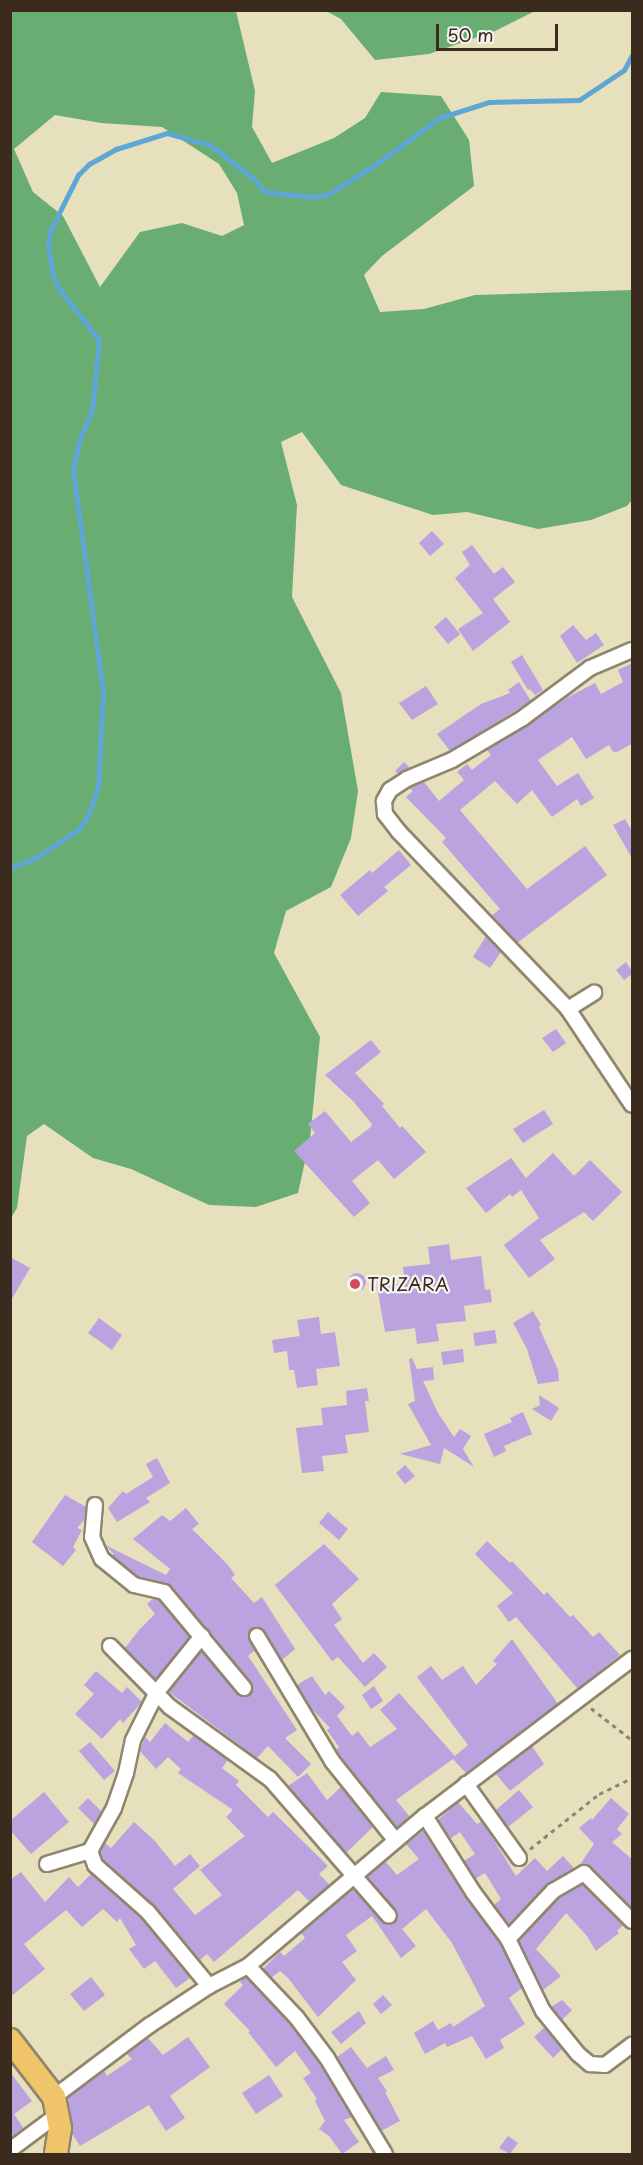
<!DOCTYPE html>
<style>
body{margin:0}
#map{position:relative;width:643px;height:2165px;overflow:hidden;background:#e6e0bc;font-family:"Playpen Sans",sans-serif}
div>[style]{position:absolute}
.forest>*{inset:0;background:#69ad72}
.stream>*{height:5px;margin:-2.5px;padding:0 2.5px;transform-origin:2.5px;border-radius:2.5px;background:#5ea6d5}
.building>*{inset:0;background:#baa3de}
.round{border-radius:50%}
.path>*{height:3px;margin-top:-1.5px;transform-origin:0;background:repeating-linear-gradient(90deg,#90856d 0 4.5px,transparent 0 9px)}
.roads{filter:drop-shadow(2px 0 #90856d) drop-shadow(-2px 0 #90856d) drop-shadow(0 2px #90856d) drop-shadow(0 -2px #90856d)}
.minor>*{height:14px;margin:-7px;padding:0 7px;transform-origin:7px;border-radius:7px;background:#fff}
.primary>*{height:22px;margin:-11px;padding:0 11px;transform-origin:11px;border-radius:11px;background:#f0c469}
.dots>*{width:16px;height:16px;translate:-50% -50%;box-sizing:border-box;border:3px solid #f6f6f2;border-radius:50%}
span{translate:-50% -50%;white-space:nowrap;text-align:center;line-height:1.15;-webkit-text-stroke:4.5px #f6f6f2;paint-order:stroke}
.poi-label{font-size:18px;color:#3b2a1e}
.left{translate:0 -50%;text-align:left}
.frame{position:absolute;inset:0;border:12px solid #3b2a1e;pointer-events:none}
.scale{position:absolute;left:436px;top:24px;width:122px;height:27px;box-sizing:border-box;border:3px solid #3b2a1e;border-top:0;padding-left:8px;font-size:18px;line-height:21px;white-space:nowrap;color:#3b2a1e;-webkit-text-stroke:4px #f6f6f2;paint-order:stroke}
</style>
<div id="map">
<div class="forest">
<div style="clip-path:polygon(evenodd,11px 11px,236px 11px,255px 91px,252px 127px,272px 163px,334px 138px,365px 118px,381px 92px,441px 96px,469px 140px,474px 186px,382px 256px,364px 275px,380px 312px,424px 309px,475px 295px,632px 290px,632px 500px,627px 506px,591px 520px,538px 529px,467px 512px,433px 515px,341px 485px,302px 432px,281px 442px,297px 505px,292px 597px,341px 693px,358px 791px,351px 838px,331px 887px,286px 911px,274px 953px,320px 1037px,310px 1139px,298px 1193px,256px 1207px,209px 1205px,131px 1169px,93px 1158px,44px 1124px,27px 1136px,17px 1208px,11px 1218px,11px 11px,55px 115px,101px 123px,162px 127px,219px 164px,237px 193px,244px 225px,222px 236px,182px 223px,140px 232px,100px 287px,63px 216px,33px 192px,14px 149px,55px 115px)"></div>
<div style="clip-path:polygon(326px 11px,535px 11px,495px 31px,429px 54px,375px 60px,341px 19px)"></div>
</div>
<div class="stream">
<div style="left:10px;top:868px;width:26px;rotate:-21deg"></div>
<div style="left:34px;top:859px;width:54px;rotate:-33.7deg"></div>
<div style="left:79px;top:829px;width:16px;rotate:-55deg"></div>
<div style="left:88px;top:816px;width:31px;rotate:-71deg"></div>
<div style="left:98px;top:787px;width:95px;rotate:-87deg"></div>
<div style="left:103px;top:692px;width:224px;rotate:-97.7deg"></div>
<div style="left:73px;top:470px;width:30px;rotate:-78deg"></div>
<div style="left:79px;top:441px;width:33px;rotate:-67deg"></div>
<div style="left:92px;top:411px;width:71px;rotate:-84.4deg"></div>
<div style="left:99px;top:340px;width:63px;rotate:-128deg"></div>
<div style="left:60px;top:290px;width:16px;rotate:-117deg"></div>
<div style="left:53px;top:276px;width:30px;rotate:-99deg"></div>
<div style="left:48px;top:246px;width:15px;rotate:-82deg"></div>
<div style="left:50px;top:231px;width:63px;rotate:-63.4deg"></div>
<div style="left:78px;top:175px;width:16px;rotate:-45deg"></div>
<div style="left:89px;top:164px;width:31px;rotate:-29deg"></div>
<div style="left:116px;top:149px;width:53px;rotate:-17.4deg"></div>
<div style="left:167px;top:133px;width:45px;rotate:15.6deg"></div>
<div style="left:210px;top:145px;width:57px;rotate:37.9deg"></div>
<div style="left:255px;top:180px;width:16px;rotate:50deg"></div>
<div style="left:265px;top:192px;width:48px;rotate:5.9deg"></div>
<div style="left:313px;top:197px;width:16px;rotate:-11deg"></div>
<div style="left:329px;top:194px;width:59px;rotate:-32.6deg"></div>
<div style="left:379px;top:162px;width:74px;rotate:-36.3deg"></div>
<div style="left:439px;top:118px;width:52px;rotate:-17.7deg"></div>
<div style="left:489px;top:102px;width:90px;rotate:-1.3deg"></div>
<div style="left:579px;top:100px;width:54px;rotate:-33.7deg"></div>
<div style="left:624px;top:70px;width:17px;rotate:-62deg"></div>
</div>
<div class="building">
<div style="clip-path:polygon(432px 531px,444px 544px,430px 556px,419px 543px)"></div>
<div style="clip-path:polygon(472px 545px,494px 574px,503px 567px,515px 582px,493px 599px,510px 622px,473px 651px,458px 629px,483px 613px,455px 578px,470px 565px,462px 552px)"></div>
<div style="clip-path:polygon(446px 617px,460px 634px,448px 644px,434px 627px)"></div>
<div style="clip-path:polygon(573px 625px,586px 640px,596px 633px,604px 645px,577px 663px,560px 636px)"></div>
<div style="clip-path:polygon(522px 655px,543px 690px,535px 695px,530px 689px,528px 690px,511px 662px)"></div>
<div style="clip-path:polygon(633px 663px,633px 743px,617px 752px,613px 752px,609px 745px,586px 759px,572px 737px,538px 760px,557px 786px,578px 773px,594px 798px,581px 806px,577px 799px,552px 817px,532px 790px,517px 804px,495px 781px,460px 810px,527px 889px,585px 846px,607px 875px,517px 943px,491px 916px,500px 909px,442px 842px,446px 838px,406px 797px,413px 791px,410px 788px,424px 782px,439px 801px,464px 780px,457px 772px,467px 764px,472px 770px,491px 755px,487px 750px,570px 696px,595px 683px,601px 694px,623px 682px,618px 670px)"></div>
<div style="clip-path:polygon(519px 682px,531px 701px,450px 751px,437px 734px,481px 704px,510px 693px,508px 690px)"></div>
<div style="clip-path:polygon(426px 686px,438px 704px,412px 720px,399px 703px)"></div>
<div style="clip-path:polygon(404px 762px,410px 768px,398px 774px,395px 771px)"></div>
<div style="clip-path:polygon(625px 819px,633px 833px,633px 860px,613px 825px)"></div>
<div style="clip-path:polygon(399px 850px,411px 865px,384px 887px,388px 891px,358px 916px,340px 895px,370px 870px,372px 873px)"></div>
<div style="clip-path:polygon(486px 936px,501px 952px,490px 968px,473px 957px)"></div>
<div style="clip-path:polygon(626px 962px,633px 973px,624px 980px,616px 970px)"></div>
<div style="clip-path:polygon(556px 1029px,566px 1043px,553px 1052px,542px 1038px)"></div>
<div style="clip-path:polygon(371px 1040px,381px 1052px,355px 1073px,384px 1104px,382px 1106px,400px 1128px,402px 1126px,426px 1152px,394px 1179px,378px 1160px,352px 1181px,370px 1203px,354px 1217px,294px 1151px,315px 1133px,308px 1124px,325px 1111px,351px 1142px,371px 1127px,372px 1124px,353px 1101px,325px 1075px)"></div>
<div style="clip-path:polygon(544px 1110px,553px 1124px,523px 1143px,513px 1129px)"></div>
<div style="clip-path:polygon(553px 1153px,574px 1176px,590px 1160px,622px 1192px,593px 1221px,584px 1212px,540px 1240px,555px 1259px,529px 1278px,504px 1245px,539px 1218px,521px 1190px,512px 1197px,510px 1194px,486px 1213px,466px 1188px,511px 1158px,526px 1178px)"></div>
<div style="clip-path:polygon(449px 1244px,451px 1260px,481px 1256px,485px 1290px,490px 1289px,492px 1302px,464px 1306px,466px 1321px,436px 1324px,439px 1341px,417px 1344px,415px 1328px,385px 1332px,377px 1287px,405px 1283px,403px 1267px,430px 1264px,428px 1247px)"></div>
<div style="clip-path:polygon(10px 1257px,30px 1268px,10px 1302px)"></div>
<div class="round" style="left:348px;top:1273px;width:18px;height:18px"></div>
<div style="clip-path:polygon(533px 1311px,541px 1325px,539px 1327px,558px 1370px,559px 1381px,538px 1384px,527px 1349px,513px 1323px)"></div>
<div style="clip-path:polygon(319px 1317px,321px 1334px,335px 1332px,340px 1366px,316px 1369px,318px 1385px,297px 1388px,294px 1370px,289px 1370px,287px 1351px,274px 1353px,272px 1340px,300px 1336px,297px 1320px)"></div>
<div style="clip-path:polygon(99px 1318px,122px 1335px,112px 1350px,88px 1333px)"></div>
<div style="clip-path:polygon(495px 1330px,497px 1343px,475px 1346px,473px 1333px)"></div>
<div style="clip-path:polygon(463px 1349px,464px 1362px,443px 1365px,441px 1352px)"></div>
<div style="clip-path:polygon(412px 1358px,417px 1369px,433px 1367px,434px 1380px,423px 1381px,438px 1413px,454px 1437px,460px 1429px,471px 1436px,463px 1449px,474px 1467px,444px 1448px,440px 1464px,400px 1454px,431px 1445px,408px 1404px,415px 1401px,409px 1359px)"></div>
<div style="clip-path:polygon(367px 1388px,369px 1401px,365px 1401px,369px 1432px,345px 1435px,348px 1453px,322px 1456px,324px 1471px,302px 1473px,296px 1428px,323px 1425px,321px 1408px,347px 1405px,346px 1391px)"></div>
<div style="clip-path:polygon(539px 1395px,559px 1408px,551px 1421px,532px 1409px,540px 1405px)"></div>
<div style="clip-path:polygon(523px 1412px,532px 1434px,504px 1446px,506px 1451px,494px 1457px,484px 1434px,512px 1422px,510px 1418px)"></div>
<div style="clip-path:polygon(157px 1458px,170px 1483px,146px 1498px,150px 1502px,117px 1522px,108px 1508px,123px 1491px,126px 1494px,153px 1477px,146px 1464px)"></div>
<div style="clip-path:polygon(405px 1465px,415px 1476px,405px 1484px,396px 1473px)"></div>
<div style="clip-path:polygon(65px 1495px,86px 1507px,85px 1519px,77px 1528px,82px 1530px,73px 1547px,76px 1550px,63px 1566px,32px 1542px)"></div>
<div style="clip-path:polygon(186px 1508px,199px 1524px,192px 1529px,228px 1565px,235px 1575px,231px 1578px,254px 1603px,262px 1597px,295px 1649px,282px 1660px,262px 1628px,253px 1628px,249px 1632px,249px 1640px,258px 1655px,254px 1651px,248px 1656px,297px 1730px,285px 1738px,311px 1764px,298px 1777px,268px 1746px,257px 1758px,169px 1692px,201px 1651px,240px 1696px,249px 1695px,253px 1687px,171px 1586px,138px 1577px,112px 1555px,114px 1554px,105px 1545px,166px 1575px,170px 1569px,133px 1539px,162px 1515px,170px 1521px)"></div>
<div style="clip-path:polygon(328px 1512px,348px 1529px,339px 1540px,319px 1523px)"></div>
<div style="clip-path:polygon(487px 1541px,510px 1563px,512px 1561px,544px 1595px,547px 1592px,570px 1617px,573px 1615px,593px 1637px,599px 1632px,620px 1655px,578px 1689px,516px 1617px,509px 1622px,497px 1606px,513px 1593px,475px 1554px)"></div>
<div style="clip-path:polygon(324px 1544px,359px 1579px,332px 1604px,342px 1619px,334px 1625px,363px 1663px,374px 1653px,387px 1667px,365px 1687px,338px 1657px,332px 1661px,275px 1585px)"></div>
<div style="clip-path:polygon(153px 1599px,159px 1600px,190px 1637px,156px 1679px,125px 1648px,139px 1630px,155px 1614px,147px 1604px)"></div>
<div style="clip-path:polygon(512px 1639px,558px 1704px,466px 1773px,453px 1759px,396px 1800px,410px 1817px,397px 1828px,339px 1756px,336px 1750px,339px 1747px,327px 1730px,330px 1728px,311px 1708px,297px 1685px,312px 1676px,325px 1695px,329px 1691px,345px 1707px,337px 1716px,352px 1736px,358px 1731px,370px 1747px,397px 1729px,380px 1710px,399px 1693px,455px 1756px,468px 1745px,417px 1677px,431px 1666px,442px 1680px,463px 1666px,476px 1685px,497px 1664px,493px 1661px)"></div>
<div style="clip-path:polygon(96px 1671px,122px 1693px,127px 1687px,142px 1702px,123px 1723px,120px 1719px,102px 1739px,75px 1714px,94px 1694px,84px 1685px)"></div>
<div style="clip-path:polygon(374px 1686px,383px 1701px,371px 1709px,362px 1695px)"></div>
<div style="clip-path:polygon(165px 1723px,188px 1742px,194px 1735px,228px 1760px,222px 1768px,239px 1781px,236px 1785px,268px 1817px,273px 1812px,328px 1866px,319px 1874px,330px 1885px,310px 1902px,298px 1890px,214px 1962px,207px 1954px,200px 1960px,155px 1906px,103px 1860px,100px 1852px,105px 1843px,111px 1848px,134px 1822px,155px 1841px,175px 1866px,190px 1854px,200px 1866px,173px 1889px,195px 1915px,222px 1895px,200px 1870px,245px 1836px,226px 1817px,233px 1810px,178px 1773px,181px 1769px,168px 1757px,156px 1769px,140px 1751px,145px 1737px,150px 1742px)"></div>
<div style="clip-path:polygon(90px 1742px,115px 1771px,104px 1780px,79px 1751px)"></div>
<div style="clip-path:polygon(532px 1746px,544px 1764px,510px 1791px,496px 1774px)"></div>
<div style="clip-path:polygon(307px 1773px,327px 1800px,341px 1787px,373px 1827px,346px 1853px,288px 1786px)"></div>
<div style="clip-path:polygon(519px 1790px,533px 1807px,508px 1827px,496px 1810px)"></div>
<div style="clip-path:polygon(44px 1792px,69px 1822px,31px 1854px,10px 1830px,10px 1821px)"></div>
<div style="clip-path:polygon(88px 1798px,102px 1812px,94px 1824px,78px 1808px)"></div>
<div style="clip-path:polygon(611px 1798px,629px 1814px,617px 1829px,622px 1834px,612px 1842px,633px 1860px,633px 1909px,590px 1867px,579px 1866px,594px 1844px,579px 1828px,591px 1818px,592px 1820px)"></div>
<div style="clip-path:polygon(458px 1802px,477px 1824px,482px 1821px,516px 1876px,535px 1858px,547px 1871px,563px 1856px,574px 1868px,547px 1885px,509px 1925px,494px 1905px,501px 1899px,485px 1873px,475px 1879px,464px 1861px,475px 1854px,460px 1832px,450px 1839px,438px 1820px)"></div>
<div style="clip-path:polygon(423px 1831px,465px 1897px,500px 1944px,522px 1988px,509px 1998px,525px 2024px,500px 2040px,504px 2048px,486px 2059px,472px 2036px,447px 2047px,445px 2043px,425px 2054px,414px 2033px,433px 2021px,438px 2030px,451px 2023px,453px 2027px,485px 2006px,452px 1943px,426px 1909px,402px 1929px,416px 1946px,401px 1958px,372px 1916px,346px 1935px,357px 1951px,342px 1962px,356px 1980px,318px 2017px,288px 1978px,280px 1971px,271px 1978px,263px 1969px,280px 1952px,284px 1956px,305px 1938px,301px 1933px,353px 1889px,383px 1922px,394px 1923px,398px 1918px,396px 1911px,367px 1877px,385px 1861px,397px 1875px,419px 1859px,406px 1844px)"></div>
<div style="clip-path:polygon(21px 1872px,45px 1902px,69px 1877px,78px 1887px,91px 1874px,142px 1918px,190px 1978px,176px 1988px,155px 1961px,144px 1969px,129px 1949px,136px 1945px,120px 1918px,117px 1922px,103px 1909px,82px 1927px,66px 1910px,24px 1944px,45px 1969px,10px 1997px,10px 1880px)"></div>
<div style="clip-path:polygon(583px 1884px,623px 1925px,617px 1931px,619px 1933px,596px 1951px,587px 1936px,566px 1913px,536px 1949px,561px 1976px,543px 1990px,519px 1941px,559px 1898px)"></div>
<div style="clip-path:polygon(91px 1977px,105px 1995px,84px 2011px,70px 1994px)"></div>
<div style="clip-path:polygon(246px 1977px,290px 2024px,320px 2063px,352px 2117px,344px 2120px,359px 2142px,342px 2154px,329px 2136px,319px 2129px,325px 2121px,315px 2101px,317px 2099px,303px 2078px,311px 2073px,295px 2051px,276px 2067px,248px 2032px,250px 2031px,224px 2004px,243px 1985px,240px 1982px)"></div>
<div style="clip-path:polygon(383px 1995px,392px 2005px,381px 2014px,373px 2004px)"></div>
<div style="clip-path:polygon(562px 2000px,572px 2010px,562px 2020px,551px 2007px)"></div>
<div style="clip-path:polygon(359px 2011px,366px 2023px,341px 2044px,331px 2032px)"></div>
<div style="clip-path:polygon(545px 2027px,562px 2049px,553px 2058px,534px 2037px)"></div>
<div style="clip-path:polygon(188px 2037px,210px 2067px,170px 2096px,185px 2118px,166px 2131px,149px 2105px,80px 2146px,73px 2135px,68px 2098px,104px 2071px,107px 2076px,132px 2059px,127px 2054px,148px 2038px,163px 2055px)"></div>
<div style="clip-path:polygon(351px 2047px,367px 2068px,386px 2056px,394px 2070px,378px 2078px,387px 2091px,385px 2092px,400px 2121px,381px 2131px,337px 2057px)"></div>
<div style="clip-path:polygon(10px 2072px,32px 2101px,14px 2114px,24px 2129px,13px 2136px,10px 2132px)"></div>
<div style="clip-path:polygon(269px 2075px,283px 2096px,256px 2114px,242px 2093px)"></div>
<div style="clip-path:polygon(508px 2136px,518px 2143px,510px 2154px,499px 2148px)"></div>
</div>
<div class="path">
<div style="left:591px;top:1708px;width:52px;rotate:38deg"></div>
<div style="left:530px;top:1849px;width:88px;rotate:-38.6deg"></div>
<div style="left:599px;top:1794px;width:37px;rotate:-26deg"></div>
</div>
<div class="roads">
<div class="minor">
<div style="left:632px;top:650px;width:46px;rotate:156.8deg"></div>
<div style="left:590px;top:668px;width:84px;rotate:143.3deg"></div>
<div style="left:523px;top:718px;width:82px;rotate:149.4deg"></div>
<div style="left:452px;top:760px;width:49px;rotate:157.1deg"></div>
<div style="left:407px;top:779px;width:20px;rotate:147deg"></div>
<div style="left:390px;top:790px;width:13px;rotate:119deg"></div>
<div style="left:384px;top:801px;width:13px;rotate:86deg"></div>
<div style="left:385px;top:814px;width:23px;rotate:52deg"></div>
<div style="left:399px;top:832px;width:245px;rotate:46.3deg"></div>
<div style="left:568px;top:1009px;width:115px;rotate:56.3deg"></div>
<div style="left:568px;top:1009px;width:31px;rotate:-32deg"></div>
<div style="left:95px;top:1505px;width:32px;rotate:95deg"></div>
<div style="left:92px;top:1537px;width:24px;rotate:66deg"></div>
<div style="left:102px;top:1559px;width:41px;rotate:39.1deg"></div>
<div style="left:134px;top:1585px;width:31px;rotate:13deg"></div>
<div style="left:164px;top:1592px;width:125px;rotate:50.2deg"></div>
<div style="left:202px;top:1636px;width:72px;rotate:128.8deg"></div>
<div style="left:157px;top:1692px;width:54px;rotate:116.6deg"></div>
<div style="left:133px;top:1740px;width:34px;rotate:102deg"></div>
<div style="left:126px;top:1773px;width:37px;rotate:109deg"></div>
<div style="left:114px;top:1808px;width:49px;rotate:119.2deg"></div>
<div style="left:90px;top:1851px;width:15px;rotate:70deg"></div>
<div style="left:95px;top:1865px;width:71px;rotate:41.6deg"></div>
<div style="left:148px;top:1912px;width:96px;rotate:50.5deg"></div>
<div style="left:257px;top:1636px;width:146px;rotate:59deg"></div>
<div style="left:332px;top:1761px;width:102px;rotate:51.3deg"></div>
<div style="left:110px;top:1646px;width:86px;rotate:45.5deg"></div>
<div style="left:170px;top:1707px;width:123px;rotate:35.8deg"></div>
<div style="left:270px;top:1779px;width:181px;rotate:49deg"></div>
<div style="left:466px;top:1784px;width:91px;rotate:54.4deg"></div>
<div style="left:425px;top:1816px;width:90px;rotate:57.7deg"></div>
<div style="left:473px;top:1892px;width:59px;rotate:53.3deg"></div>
<div style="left:508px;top:1939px;width:80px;rotate:64.1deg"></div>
<div style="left:543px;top:2011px;width:55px;rotate:50.9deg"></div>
<div style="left:578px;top:2054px;width:16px;rotate:40deg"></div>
<div style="left:590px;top:2064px;width:15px;rotate:4deg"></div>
<div style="left:605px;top:2065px;width:34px;rotate:-37deg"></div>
<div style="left:47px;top:1864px;width:45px;rotate:-16.8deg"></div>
<div style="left:508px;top:1939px;width:66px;rotate:-46.8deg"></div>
<div style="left:553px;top:1891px;width:36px;rotate:-30deg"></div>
<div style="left:584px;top:1873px;width:68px;rotate:45deg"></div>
<div style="left:248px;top:1966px;width:71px;rotate:46.7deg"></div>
<div style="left:297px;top:2018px;width:50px;rotate:53.1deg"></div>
<div style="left:327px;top:2058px;width:112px;rotate:58.9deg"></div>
<div style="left:54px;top:2097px;width:120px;rotate:-36.9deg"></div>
<div style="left:150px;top:2025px;width:71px;rotate:-33.5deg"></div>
<div style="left:209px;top:1986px;width:44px;rotate:-27.1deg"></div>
<div style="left:248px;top:1966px;width:232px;rotate:-40.3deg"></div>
<div style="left:425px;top:1816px;width:260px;rotate:-37.2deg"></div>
<div style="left:10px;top:2150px;width:59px;rotate:-36.7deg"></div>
</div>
<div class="primary">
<div style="left:10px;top:2040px;width:72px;rotate:52.3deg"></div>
<div style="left:54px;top:2097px;width:32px;rotate:79deg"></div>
<div style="left:60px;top:2128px;width:26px;rotate:99deg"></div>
</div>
</div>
<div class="dots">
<div style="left:355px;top:1284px;background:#d1495b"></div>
</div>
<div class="poi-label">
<span class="left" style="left:367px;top:1284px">TRIZARA</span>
</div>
<div class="frame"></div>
<div class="scale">50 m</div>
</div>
